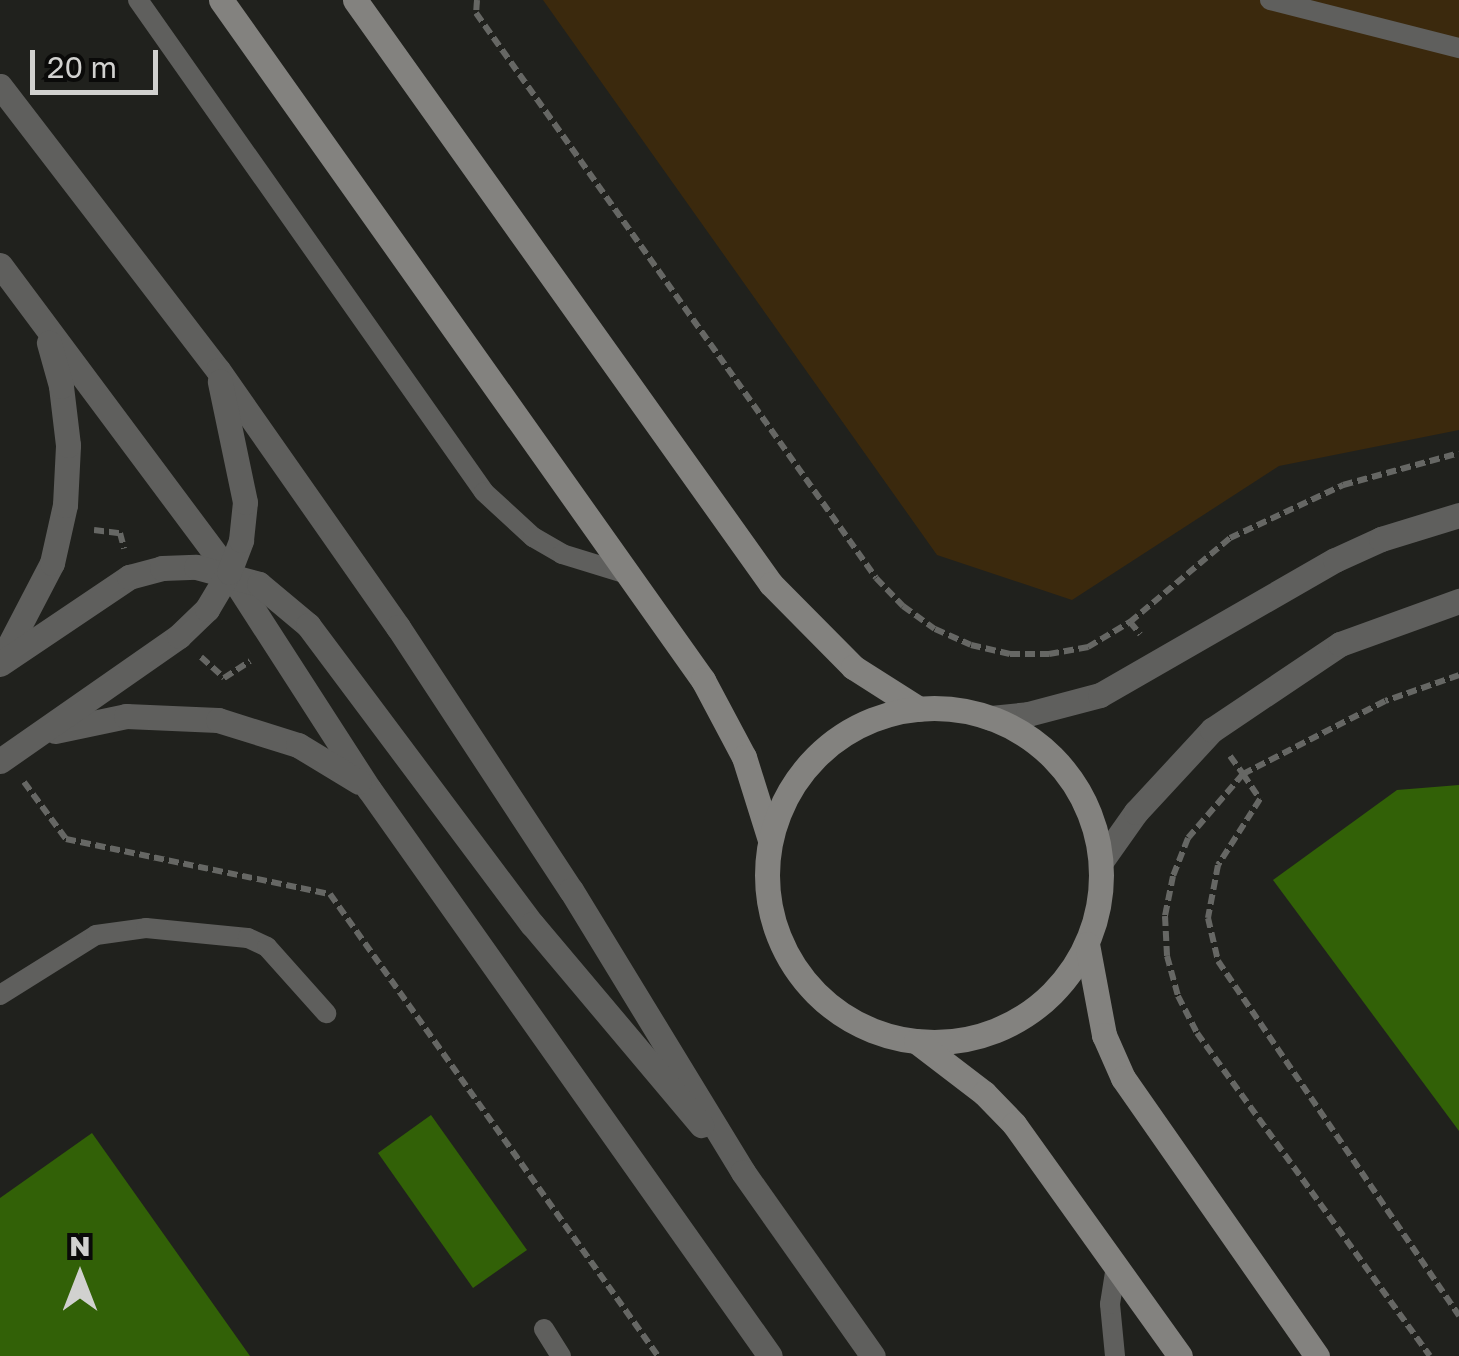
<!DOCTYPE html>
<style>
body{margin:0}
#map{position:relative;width:1459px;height:1356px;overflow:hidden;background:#20211d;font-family:"Golos Text",sans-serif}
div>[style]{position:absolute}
.green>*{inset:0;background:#3b290d}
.building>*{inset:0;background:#326107}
.path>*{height:6px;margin-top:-3px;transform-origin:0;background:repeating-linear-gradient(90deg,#666764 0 10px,transparent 0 15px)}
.lane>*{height:20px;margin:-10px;padding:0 10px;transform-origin:10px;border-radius:10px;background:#5f5f5d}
.street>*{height:25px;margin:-12.5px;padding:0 12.5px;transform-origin:12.5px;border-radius:12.5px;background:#5f5f5d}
.secondary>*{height:25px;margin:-12.5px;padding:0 12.5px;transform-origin:12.5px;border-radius:12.5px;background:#83827f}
.secondary>.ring{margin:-12.5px;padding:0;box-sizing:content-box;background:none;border:25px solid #83827f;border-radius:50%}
span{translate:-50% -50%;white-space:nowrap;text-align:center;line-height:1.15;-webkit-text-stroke:8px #0a0a09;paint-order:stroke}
.north{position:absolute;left:30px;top:1226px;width:100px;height:100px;-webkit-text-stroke:8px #0a0a09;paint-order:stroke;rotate:0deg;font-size:28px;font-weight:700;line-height:40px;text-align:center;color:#d1d1cf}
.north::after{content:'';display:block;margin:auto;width:35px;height:45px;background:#d1d1cf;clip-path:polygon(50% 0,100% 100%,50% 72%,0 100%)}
.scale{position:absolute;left:30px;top:50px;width:128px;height:45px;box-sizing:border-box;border:5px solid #d1d1cf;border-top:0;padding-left:12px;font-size:30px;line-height:35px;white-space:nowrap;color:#d1d1cf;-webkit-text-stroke:8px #0a0a09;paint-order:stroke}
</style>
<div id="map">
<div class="green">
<div style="clip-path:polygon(543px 0,1459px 0,1459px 430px,1279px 466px,1072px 600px,937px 555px)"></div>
</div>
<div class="building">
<div style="clip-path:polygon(1459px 785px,1459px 1131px,1273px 880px,1397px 790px)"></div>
<div style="clip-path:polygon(431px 1115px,527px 1250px,473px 1288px,378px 1153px)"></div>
<div style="clip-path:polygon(92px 1133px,250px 1356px,0 1356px,0 1198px)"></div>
</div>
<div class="path">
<div style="left:477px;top:0;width:13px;rotate:94deg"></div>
<div style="left:476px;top:13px;width:692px;rotate:54.7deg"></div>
<div style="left:876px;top:578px;width:39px;rotate:46deg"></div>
<div style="left:903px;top:606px;width:39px;rotate:36deg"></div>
<div style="left:935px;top:629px;width:39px;rotate:24deg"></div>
<div style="left:971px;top:645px;width:40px;rotate:13deg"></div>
<div style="left:1010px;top:654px;width:39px"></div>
<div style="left:1049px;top:654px;width:40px;rotate:-10deg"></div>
<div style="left:1088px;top:647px;width:49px;rotate:-30.8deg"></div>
<div style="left:1130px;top:622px;width:16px;rotate:50deg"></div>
<div style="left:94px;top:530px;width:26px;rotate:7deg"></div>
<div style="left:120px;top:533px;width:16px;rotate:75deg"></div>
<div style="left:1130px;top:622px;width:131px;rotate:-40deg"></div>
<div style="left:1230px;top:538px;width:125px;rotate:-25.1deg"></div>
<div style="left:1343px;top:485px;width:120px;rotate:-15.4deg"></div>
<div style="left:201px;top:657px;width:31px;rotate:42deg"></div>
<div style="left:224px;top:678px;width:31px;rotate:-33deg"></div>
<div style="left:1459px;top:675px;width:78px;rotate:160.6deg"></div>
<div style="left:1385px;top:701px;width:160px;rotate:152.8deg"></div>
<div style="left:1243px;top:774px;width:30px;rotate:56deg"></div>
<div style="left:1260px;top:799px;width:78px;rotate:122.5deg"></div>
<div style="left:1218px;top:865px;width:54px;rotate:100.7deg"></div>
<div style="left:1208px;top:918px;width:44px;rotate:76.9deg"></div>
<div style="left:1218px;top:961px;width:429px;rotate:55.8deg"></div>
<div style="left:1230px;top:756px;width:22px;rotate:54deg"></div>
<div style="left:1243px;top:774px;width:84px;rotate:130.7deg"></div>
<div style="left:1188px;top:838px;width:41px;rotate:111.5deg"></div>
<div style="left:1173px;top:876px;width:41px;rotate:101.3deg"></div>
<div style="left:1165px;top:916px;width:40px;rotate:87.1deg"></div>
<div style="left:1167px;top:956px;width:41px;rotate:74.6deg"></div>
<div style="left:1178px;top:996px;width:42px;rotate:62.8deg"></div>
<div style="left:1197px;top:1033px;width:398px;rotate:54.2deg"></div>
<div style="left:24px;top:782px;width:71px;rotate:53.6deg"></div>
<div style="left:66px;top:839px;width:270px;rotate:11.8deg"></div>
<div style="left:330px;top:894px;width:567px;rotate:54.63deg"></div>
</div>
<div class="lane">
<div style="left:138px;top:0;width:601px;rotate:54.88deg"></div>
<div style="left:484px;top:492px;width:67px;rotate:42.6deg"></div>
<div style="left:533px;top:537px;width:34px;rotate:30deg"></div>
<div style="left:562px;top:554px;width:68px;rotate:17.1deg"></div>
<div style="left:1270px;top:0;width:195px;rotate:14.3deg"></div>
<div style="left:0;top:995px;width:113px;rotate:-32deg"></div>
<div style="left:96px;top:935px;width:50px;rotate:-8deg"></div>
<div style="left:146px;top:928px;width:102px;rotate:5.6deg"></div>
<div style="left:248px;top:938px;width:21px;rotate:25deg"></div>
<div style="left:267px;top:947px;width:89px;rotate:48.2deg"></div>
<div style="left:544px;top:1329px;width:32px;rotate:58deg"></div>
<div style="left:1115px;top:1356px;width:52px;rotate:-95.5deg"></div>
<div style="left:1110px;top:1304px;width:38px;rotate:-81deg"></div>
</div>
<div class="street">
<div style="left:0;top:86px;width:358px;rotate:52.5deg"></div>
<div style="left:218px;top:370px;width:314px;rotate:55deg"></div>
<div style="left:398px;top:627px;width:315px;rotate:56.7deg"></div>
<div style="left:571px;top:890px;width:330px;rotate:58.6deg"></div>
<div style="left:743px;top:1172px;width:225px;rotate:54.8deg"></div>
<div style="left:0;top:265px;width:383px;rotate:53.3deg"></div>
<div style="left:229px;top:572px;width:258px;rotate:57.2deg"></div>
<div style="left:369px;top:789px;width:694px;rotate:54.73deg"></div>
<div style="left:3px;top:657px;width:106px;rotate:-62.5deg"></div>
<div style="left:52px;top:563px;width:59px;rotate:-77.4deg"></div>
<div style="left:65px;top:505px;width:60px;rotate:-87.1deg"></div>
<div style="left:68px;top:445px;width:59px;rotate:-96.8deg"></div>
<div style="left:61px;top:386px;width:45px;rotate:-105.6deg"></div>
<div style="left:0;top:664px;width:156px;rotate:-34deg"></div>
<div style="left:129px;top:577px;width:34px;rotate:-15deg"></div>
<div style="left:162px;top:568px;width:34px;rotate:-2deg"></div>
<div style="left:196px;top:567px;width:65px;rotate:15.1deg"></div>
<div style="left:259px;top:584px;width:64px;rotate:39.9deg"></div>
<div style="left:308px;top:625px;width:374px;rotate:53.2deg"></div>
<div style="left:532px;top:924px;width:263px;rotate:49.9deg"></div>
<div style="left:991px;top:718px;width:37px;rotate:-6deg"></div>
<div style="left:1028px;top:714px;width:74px;rotate:-14.8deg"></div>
<div style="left:1100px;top:695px;width:271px;rotate:-29.9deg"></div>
<div style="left:1335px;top:560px;width:51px;rotate:-24.5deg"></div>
<div style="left:1381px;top:539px;width:82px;rotate:-17.1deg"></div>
<div style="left:55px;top:731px;width:73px;rotate:-11.9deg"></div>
<div style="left:126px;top:716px;width:92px;rotate:2.5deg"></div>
<div style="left:218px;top:720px;width:84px;rotate:17.4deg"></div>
<div style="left:298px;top:745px;width:71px;rotate:31.2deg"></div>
<div style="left:0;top:761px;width:218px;rotate:-34.9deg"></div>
<div style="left:179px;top:636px;width:39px;rotate:-44deg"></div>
<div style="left:207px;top:609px;width:43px;rotate:-59.3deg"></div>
<div style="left:229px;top:572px;width:34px;rotate:-69deg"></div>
<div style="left:241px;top:540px;width:38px;rotate:-84deg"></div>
<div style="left:245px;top:502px;width:123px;rotate:-101.8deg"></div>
<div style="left:1102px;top:860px;width:59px;rotate:-54.7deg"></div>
<div style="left:1136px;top:812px;width:112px;rotate:-47.2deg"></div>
<div style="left:1212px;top:730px;width:154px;rotate:-33.9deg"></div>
<div style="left:1340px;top:644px;width:127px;rotate:-19.9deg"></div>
</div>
<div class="secondary">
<div style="left:221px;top:0;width:834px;rotate:54.67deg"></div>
<div style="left:703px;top:680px;width:87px;rotate:62deg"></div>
<div style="left:744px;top:757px;width:87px;rotate:72.6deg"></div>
<div style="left:355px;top:0;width:717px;rotate:54.54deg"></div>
<div style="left:771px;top:584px;width:117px;rotate:45.3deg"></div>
<div style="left:853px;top:667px;width:78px;rotate:32.5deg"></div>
<div class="ring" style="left:767px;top:708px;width:309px;height:309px"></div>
<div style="left:1087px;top:944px;width:93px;rotate:79.4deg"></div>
<div style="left:1104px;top:1035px;width:47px;rotate:66.2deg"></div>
<div style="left:1123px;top:1078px;width:339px;rotate:55.1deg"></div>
<div style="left:916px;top:1041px;width:86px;rotate:37.4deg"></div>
<div style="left:984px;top:1093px;width:43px;rotate:45.9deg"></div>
<div style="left:1014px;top:1124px;width:285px;rotate:54.4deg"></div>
</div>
<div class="north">N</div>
<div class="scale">20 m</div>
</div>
